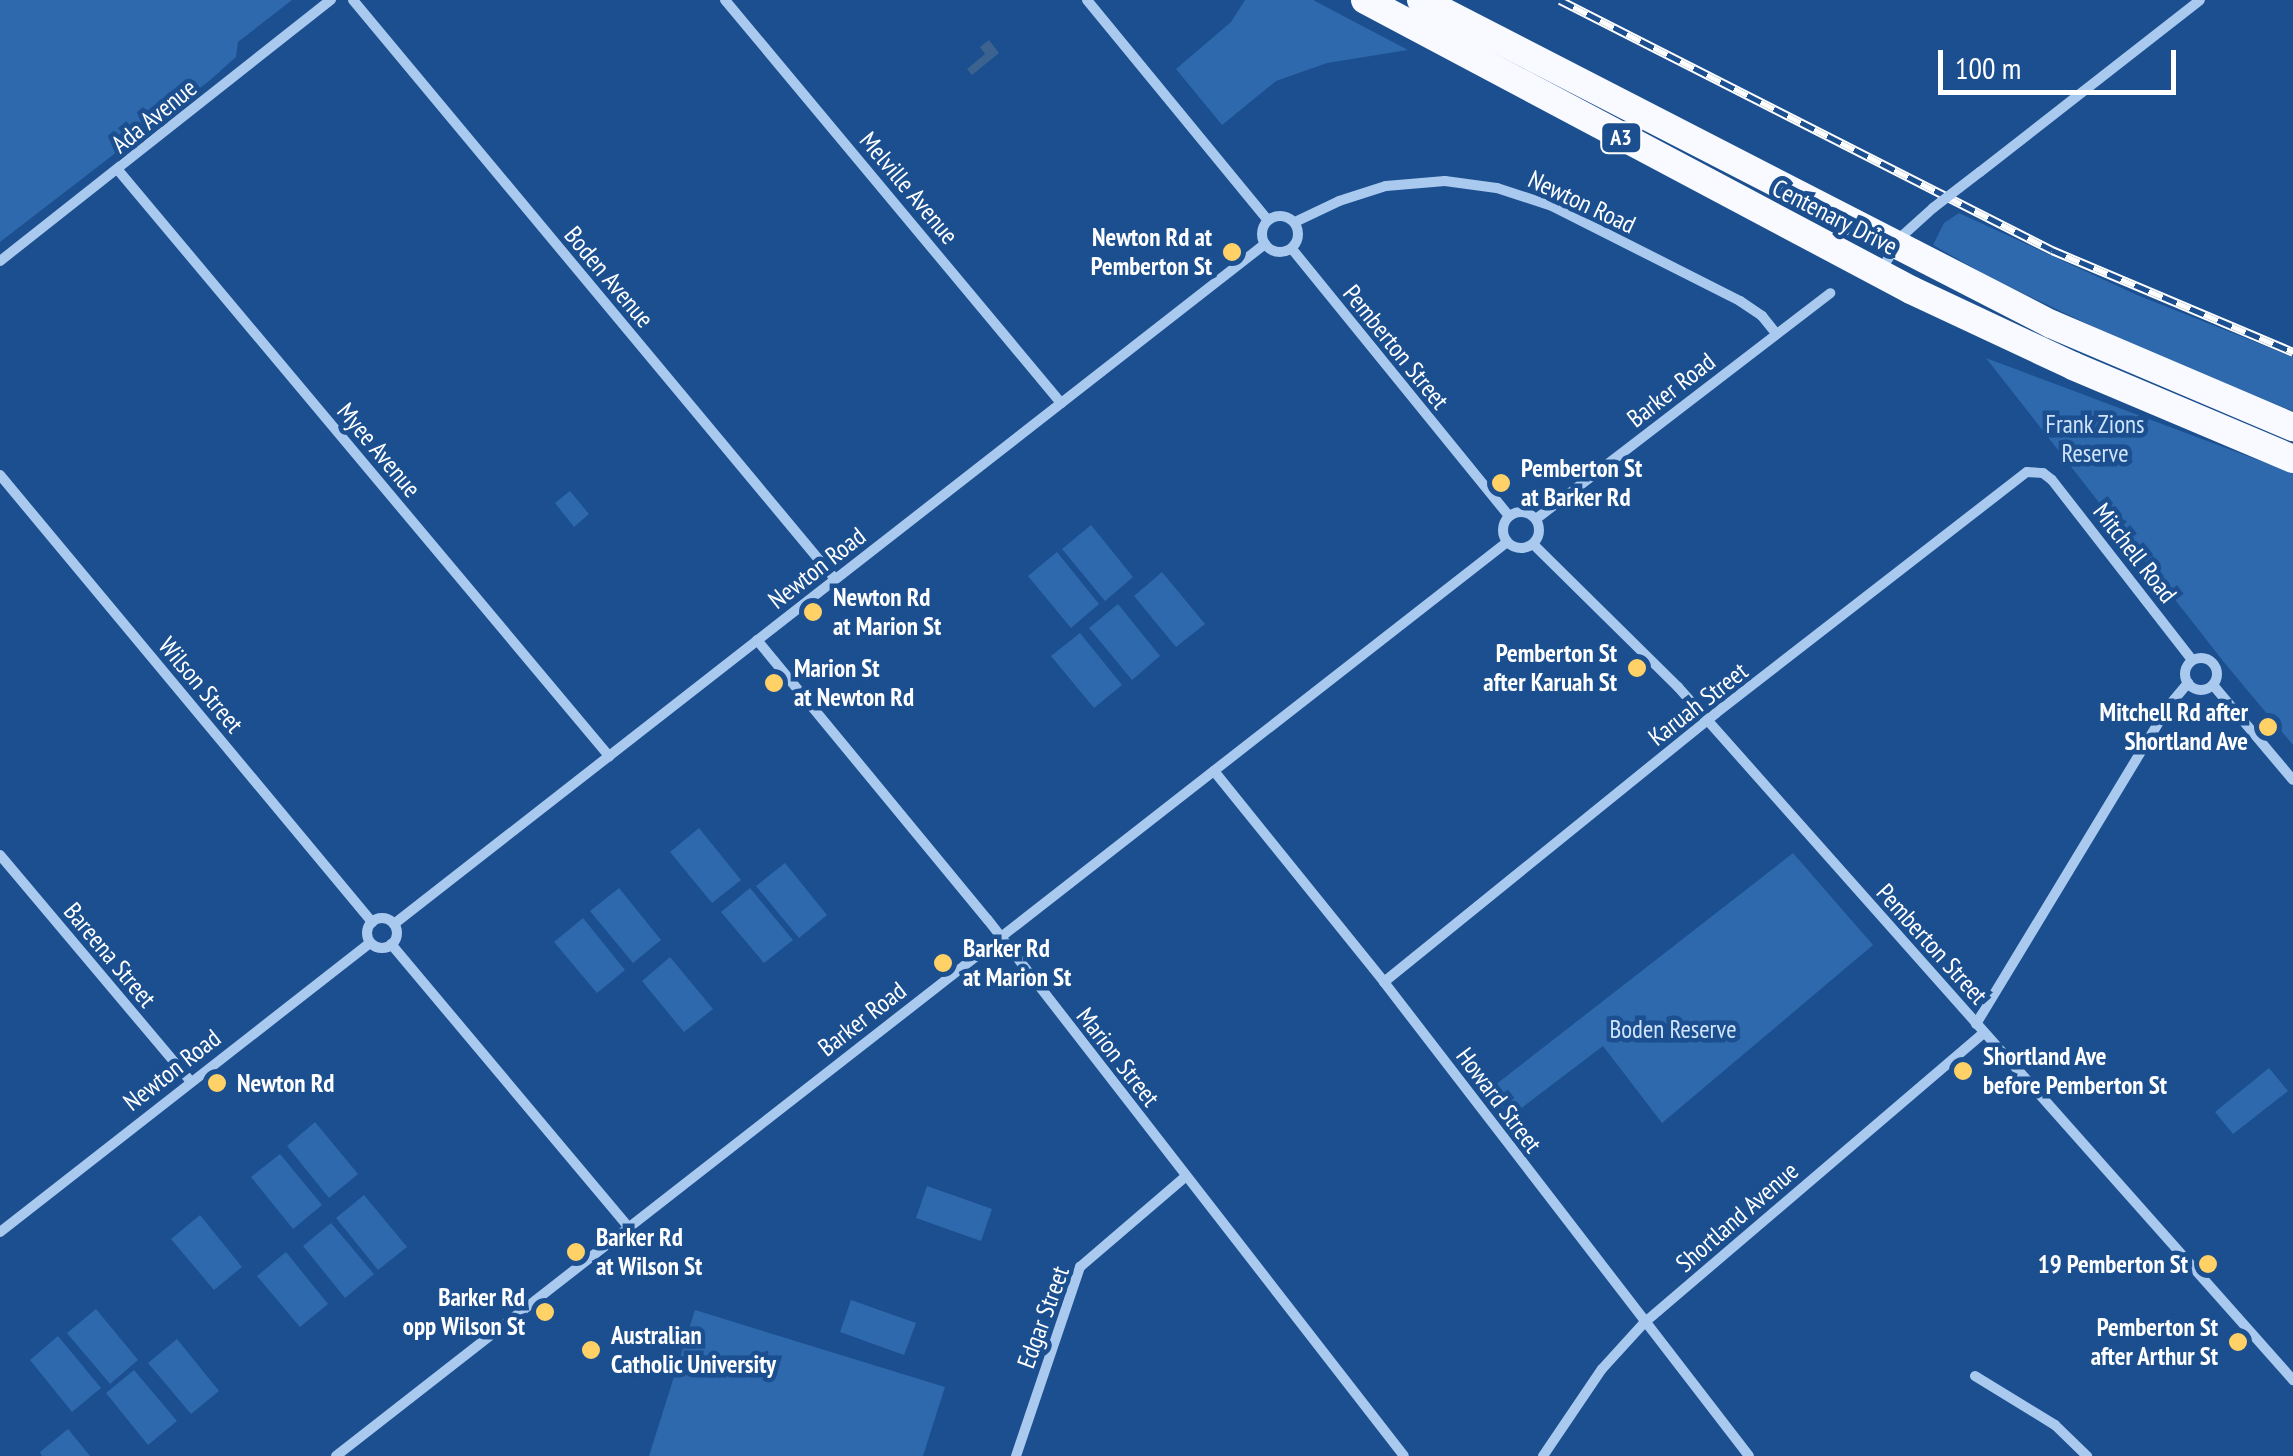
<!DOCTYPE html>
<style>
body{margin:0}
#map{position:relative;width:2293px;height:1456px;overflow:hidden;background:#1b4f8f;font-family:"PT Sans Narrow",sans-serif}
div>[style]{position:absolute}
.green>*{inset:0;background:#2e69ad}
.water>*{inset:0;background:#3c6290}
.minor>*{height:10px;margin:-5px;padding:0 5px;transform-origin:5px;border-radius:5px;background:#a9c9ee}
.minor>.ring{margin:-5px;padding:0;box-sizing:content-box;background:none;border:10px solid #a9c9ee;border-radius:50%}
.trunk>*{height:28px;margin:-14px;padding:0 14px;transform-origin:14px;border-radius:14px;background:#f8faff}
.rail>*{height:9px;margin-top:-4.5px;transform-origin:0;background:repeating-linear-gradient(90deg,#1b4f8f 0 15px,#fff 0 30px);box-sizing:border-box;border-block:2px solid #fff}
.minor-bridge>*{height:10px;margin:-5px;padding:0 5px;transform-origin:5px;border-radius:5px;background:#a9c9ee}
.dots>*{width:28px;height:28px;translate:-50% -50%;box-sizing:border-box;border:5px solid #1b4f8f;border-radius:50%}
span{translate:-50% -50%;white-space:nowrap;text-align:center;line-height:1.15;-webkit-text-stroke:9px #1b4f8f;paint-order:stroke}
.shield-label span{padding:2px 8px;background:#1b4f8f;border:2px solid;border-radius:8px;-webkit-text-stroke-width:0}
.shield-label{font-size:22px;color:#fff;font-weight:700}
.street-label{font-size:25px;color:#fff}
.poi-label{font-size:25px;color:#fff;font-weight:700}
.right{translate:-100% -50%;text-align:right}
.left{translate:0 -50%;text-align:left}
.park-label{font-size:25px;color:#cfe3fa}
.scale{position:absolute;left:1938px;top:50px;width:238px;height:45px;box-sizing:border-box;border:5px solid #fff;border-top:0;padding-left:12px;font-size:30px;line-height:35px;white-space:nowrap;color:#fff;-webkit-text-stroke:8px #1b4f8f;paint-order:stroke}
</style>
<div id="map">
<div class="green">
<div style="clip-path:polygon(0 0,292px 0,238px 42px,236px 57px,209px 81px,0 242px)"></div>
<div style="clip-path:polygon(1245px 0,1313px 0,1408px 50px,1327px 63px,1276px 81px,1222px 125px,1176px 69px,1231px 22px)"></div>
<div style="clip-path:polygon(1959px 213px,2137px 295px,2293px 357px,2293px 411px,2161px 359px,1991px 278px,1933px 245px,1944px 223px)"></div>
<div style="clip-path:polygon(1986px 358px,2293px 473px,2293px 745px,2223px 661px)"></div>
<div style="clip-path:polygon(570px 491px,589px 514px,574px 527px,555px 503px)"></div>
<div style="clip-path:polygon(1091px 525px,1133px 577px,1105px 601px,1062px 549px)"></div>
<div style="clip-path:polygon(1057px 552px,1099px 604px,1071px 628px,1028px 576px)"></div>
<div style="clip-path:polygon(1162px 572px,1205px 624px,1176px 647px,1134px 596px)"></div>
<div style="clip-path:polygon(1118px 604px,1160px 656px,1132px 680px,1089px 628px)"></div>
<div style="clip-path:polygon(1080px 633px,1122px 685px,1094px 708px,1051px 656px)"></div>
<div style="clip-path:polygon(699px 828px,741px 880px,712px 903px,670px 852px)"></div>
<div style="clip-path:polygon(1793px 853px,1873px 945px,1662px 1123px,1603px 1046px,1503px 1122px,1481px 1096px)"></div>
<div style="clip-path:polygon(785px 863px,827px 915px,799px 938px,756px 886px)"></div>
<div style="clip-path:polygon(619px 888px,661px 940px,633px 963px,590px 911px)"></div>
<div style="clip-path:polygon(750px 888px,793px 940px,764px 963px,721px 912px)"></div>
<div style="clip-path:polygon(583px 918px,625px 970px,597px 993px,554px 942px)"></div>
<div style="clip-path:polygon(670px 957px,713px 1009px,684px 1032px,642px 981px)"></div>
<div style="clip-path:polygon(2269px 1068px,2288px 1091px,2233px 1134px,2215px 1112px)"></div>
<div style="clip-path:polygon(315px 1122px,358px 1174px,329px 1198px,287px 1146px)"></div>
<div style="clip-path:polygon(280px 1154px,322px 1205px,293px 1229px,251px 1177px)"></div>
<div style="clip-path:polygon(927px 1186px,992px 1209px,981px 1241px,916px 1218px)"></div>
<div style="clip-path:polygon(364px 1195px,407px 1247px,378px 1270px,336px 1218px)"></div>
<div style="clip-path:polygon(200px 1215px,242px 1267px,214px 1290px,171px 1239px)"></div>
<div style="clip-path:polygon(331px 1223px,374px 1274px,345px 1298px,303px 1246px)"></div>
<div style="clip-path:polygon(286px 1252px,328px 1304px,300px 1327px,257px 1276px)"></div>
<div style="clip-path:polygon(851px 1300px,916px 1323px,904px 1355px,840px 1332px)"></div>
<div style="clip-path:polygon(96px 1309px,138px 1360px,110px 1384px,67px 1333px)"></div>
<div style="clip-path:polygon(695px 1310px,945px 1387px,923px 1456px,649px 1456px)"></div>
<div style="clip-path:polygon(58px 1336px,101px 1388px,72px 1412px,30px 1360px)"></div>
<div style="clip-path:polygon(177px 1339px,219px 1391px,191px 1414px,148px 1363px)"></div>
<div style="clip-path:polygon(134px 1370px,177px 1421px,148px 1445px,106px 1393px)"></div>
<div style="clip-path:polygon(68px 1429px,90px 1456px,42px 1456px,40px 1452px)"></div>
</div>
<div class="water">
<div style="clip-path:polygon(989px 40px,999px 53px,972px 75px,967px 69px,985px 54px,980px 47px)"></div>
</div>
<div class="minor">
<div style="left:353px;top:0;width:753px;rotate:50.22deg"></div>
<div style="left:725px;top:0;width:525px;rotate:50.18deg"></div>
<div style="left:1087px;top:0;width:285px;rotate:50.6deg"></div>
<div style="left:118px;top:170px;width:765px;rotate:50.04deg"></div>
<div style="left:1980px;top:172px;width:279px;rotate:-38deg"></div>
<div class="ring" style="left:1262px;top:216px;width:26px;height:26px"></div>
<div style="left:1295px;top:222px;width:49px;rotate:-25.5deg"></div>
<div style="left:1339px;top:201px;width:49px;rotate:-17.7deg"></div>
<div style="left:1386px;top:186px;width:59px;rotate:-4.8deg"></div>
<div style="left:1445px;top:181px;width:52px;rotate:7.7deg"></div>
<div style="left:1497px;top:188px;width:58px;rotate:18.1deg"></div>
<div style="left:1552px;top:206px;width:211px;rotate:26.8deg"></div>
<div style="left:1740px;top:301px;width:27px;rotate:34deg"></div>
<div style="left:1762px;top:316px;width:22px;rotate:51deg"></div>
<div style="left:1292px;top:249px;width:344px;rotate:50.9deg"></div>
<div style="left:0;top:261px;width:422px;rotate:-38.3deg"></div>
<div style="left:1880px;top:272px;width:42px;rotate:-58.6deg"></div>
<div style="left:1902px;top:236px;width:42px;rotate:-42.1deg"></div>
<div style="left:0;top:475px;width:582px;rotate:50.23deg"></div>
<div class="ring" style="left:1503px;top:512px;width:26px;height:26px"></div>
<div style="left:1536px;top:519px;width:371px;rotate:-37.5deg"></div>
<div style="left:1533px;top:544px;width:204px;rotate:44.6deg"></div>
<div style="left:1678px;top:687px;width:927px;rotate:48.41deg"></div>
<div style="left:757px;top:640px;width:363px;rotate:50.5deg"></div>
<div style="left:988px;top:920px;width:678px;rotate:52.18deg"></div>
<div class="ring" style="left:2185px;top:658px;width:22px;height:22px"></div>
<div style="left:2213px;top:685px;width:124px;rotate:49.9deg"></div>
<div style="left:1214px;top:771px;width:271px;rotate:51.1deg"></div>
<div style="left:1384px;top:982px;width:598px;rotate:52.4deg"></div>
<div style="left:0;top:855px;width:295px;rotate:49.9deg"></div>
<div class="ring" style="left:367px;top:918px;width:20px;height:20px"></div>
<div style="left:394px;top:924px;width:1105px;rotate:-37.98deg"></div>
<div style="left:391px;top:944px;width:367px;rotate:50deg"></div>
<div style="left:1384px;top:982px;width:427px;rotate:-39deg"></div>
<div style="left:1716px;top:713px;width:393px;rotate:-37.8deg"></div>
<div style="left:2027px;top:472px;width:16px;rotate:4deg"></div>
<div style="left:2043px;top:473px;width:11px;rotate:38deg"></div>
<div style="left:2052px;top:480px;width:228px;rotate:52.1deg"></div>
<div style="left:1976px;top:1024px;width:369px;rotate:-58.8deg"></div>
<div style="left:2167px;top:708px;width:33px;rotate:-50deg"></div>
<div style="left:0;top:1232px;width:469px;rotate:-38deg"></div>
<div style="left:1975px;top:1376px;width:94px;rotate:31.5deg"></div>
<div style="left:2055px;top:1425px;width:45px;rotate:44.1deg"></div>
<div style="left:336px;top:1456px;width:1485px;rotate:-37.97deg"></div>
<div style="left:1016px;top:1456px;width:200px;rotate:-71.3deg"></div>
<div style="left:1080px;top:1267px;width:140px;rotate:-40.6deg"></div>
<div style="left:1543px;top:1456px;width:105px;rotate:-55.9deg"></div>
<div style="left:1602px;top:1369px;width:62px;rotate:-47.6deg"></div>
<div style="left:1644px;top:1323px;width:446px;rotate:-40.5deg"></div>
</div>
<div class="trunk">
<div style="left:1365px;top:0;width:618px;rotate:27.97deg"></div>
<div style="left:1911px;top:290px;width:179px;rotate:25.1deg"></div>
<div style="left:2073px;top:366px;width:239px;rotate:22.9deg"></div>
<div style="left:1421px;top:0;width:708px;rotate:27.22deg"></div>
<div style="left:2051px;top:324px;width:263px;rotate:23.1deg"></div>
</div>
<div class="rail">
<div style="left:1560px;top:0;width:552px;rotate:26.94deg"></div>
<div style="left:2052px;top:250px;width:262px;rotate:22.9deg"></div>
</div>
<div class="minor-bridge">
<div style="left:1933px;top:208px;width:59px;rotate:-37.5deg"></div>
</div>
<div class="dots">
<div style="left:1232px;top:252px;background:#ffd166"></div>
<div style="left:1501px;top:483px;background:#ffd166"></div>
<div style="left:813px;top:612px;background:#ffd166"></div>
<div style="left:1637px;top:668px;background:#ffd166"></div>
<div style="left:774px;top:683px;background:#ffd166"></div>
<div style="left:2268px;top:727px;background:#ffd166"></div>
<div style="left:943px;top:963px;background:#ffd166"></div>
<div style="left:1963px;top:1071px;background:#ffd166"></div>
<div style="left:217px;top:1083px;background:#ffd166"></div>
<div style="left:576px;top:1252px;background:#ffd166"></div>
<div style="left:2208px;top:1264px;background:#ffd166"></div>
<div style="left:545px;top:1312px;background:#ffd166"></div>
<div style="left:2238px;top:1342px;background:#ffd166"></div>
<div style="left:591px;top:1350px;background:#ffd166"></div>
</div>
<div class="shield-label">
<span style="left:1621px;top:138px">A3</span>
</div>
<div class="street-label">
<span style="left:154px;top:116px;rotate:-39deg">Ada Avenue</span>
<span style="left:909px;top:188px;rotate:50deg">Melville Avenue</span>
<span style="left:1582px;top:202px;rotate:25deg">Newton Road</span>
<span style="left:1835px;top:217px;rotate:27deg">Centenary Drive</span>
<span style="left:609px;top:277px;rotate:50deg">Boden Avenue</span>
<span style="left:1396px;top:347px;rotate:51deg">Pemberton Street</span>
<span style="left:1671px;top:390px;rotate:-38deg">Barker Road</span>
<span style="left:379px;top:450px;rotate:50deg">Myee Avenue</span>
<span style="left:2135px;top:553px;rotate:52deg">Mitchell Road</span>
<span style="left:817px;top:568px;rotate:-38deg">Newton Road</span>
<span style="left:201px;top:685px;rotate:50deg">Wilson Street</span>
<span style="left:1698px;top:704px;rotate:-38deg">Karuah Street</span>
<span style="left:1932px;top:944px;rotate:48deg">Pemberton Street</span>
<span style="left:110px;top:955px;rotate:50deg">Bareena Street</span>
<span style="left:862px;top:1019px;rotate:-38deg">Barker Road</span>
<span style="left:1118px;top:1057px;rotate:52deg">Marion Street</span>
<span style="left:172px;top:1070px;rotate:-38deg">Newton Road</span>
<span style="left:1499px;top:1100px;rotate:53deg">Howard Street</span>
<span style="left:1737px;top:1217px;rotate:-41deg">Shortland Avenue</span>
<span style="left:1043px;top:1317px;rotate:-70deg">Edgar Street</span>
</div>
<div class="poi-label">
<span class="right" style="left:1212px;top:252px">Newton Rd at<br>Pemberton St</span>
<span class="left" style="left:1521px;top:483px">Pemberton St<br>at Barker Rd</span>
<span class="left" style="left:833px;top:612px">Newton Rd<br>at Marion St</span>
<span class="right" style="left:1617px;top:668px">Pemberton St<br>after Karuah St</span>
<span class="left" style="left:794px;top:683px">Marion St<br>at Newton Rd</span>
<span class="right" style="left:2248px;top:727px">Mitchell Rd after<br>Shortland Ave</span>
<span class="left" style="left:963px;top:963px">Barker Rd<br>at Marion St</span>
<span class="left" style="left:1983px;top:1071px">Shortland Ave<br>before Pemberton St</span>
<span class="left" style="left:237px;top:1083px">Newton Rd</span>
<span class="left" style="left:596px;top:1252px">Barker Rd<br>at Wilson St</span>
<span class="right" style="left:2188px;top:1264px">19 Pemberton St</span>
<span class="right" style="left:525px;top:1312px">Barker Rd<br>opp Wilson St</span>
<span class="right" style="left:2218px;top:1342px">Pemberton St<br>after Arthur St</span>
<span class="left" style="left:611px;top:1350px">Australian<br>Catholic University</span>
</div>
<div class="park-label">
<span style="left:2095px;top:439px">Frank Zions<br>Reserve</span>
<span style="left:1673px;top:1029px">Boden Reserve</span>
</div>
<div class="scale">100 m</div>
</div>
